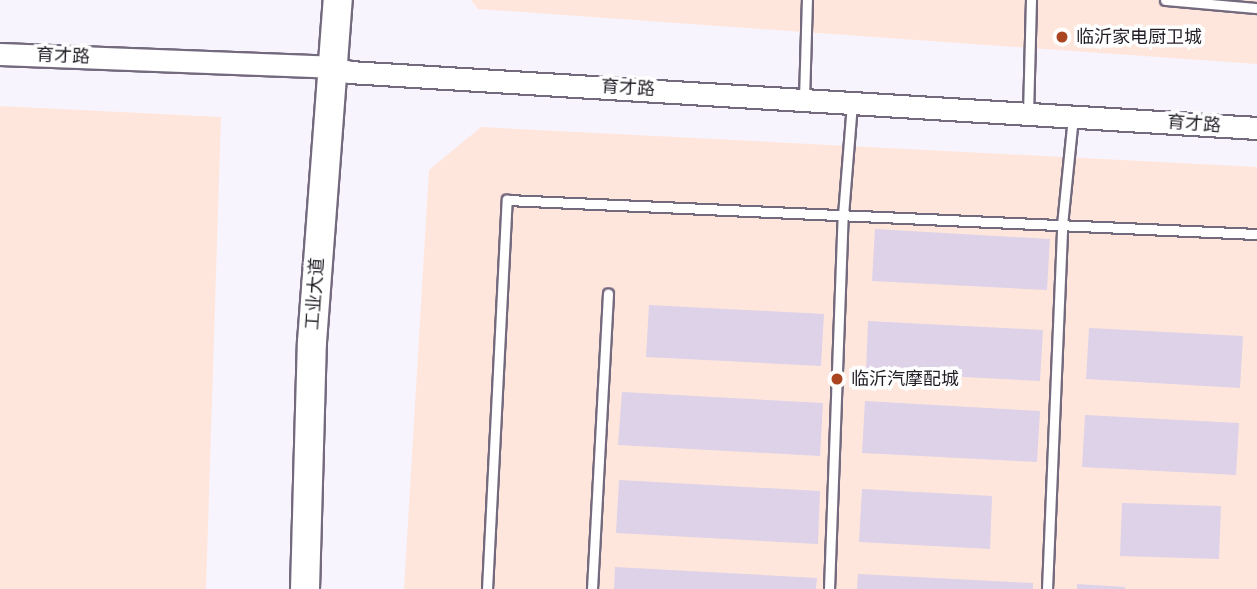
<!DOCTYPE html>
<meta charset="utf-8">
<style>
body{margin:0}
#map{position:relative;width:1257px;height:589px;overflow:hidden;background:#f8f4fd;font-family:Raleway,"Noto Sans SC",sans-serif}
div>[style]{position:absolute}
.commercial>*{inset:0;background:#ffe6dd}
.building>*{inset:0;background:#ddd2e8}
.roads{filter:drop-shadow(2px 0 #746a7e) drop-shadow(-2px 0 #746a7e) drop-shadow(0 2px #746a7e) drop-shadow(0 -2px #746a7e)}
.service>*{height:9px;margin:-4.5px;padding:0 4.5px;transform-origin:4.5px;border-radius:4.5px;background:#fff}
.tertiary>*{height:21px;margin:-10.5px;padding:0 10.5px;transform-origin:10.5px;border-radius:10.5px;background:#fff}
.primary>*{height:28px;margin:-14px;padding:0 14px;transform-origin:14px;border-radius:14px;background:#fff}
.dots>*{width:19px;height:19px;translate:-50% -50%;box-sizing:border-box;border:4px solid #fff;border-radius:50%}
span{translate:-50% -50%;white-space:nowrap;text-align:center;line-height:1.15;-webkit-text-stroke:7px #fff;paint-order:stroke}
.poi-label{font-size:18px;color:#211d25}
.left{translate:0 -50%;text-align:left}
.street-label{font-size:18px;color:#211d25}
</style>
<div id="map">
<div class="commercial">
<div style="clip-path:polygon(471px 0,1257px 0,1257px 64px,478px 9px)"></div>
<div style="clip-path:polygon(0 106px,221px 117px,206px 589px,0 589px)"></div>
<div style="clip-path:polygon(481px 127px,1257px 167px,1257px 589px,404px 589px,429px 170px)"></div>
</div>
<div class="building">
<div style="clip-path:polygon(875px 229px,1050px 239px,1047px 290px,872px 281px)"></div>
<div style="clip-path:polygon(649px 305px,824px 314px,821px 366px,646px 357px)"></div>
<div style="clip-path:polygon(868px 321px,1043px 330px,1040px 381px,866px 372px)"></div>
<div style="clip-path:polygon(1089px 328px,1243px 336px,1240px 388px,1086px 379px)"></div>
<div style="clip-path:polygon(622px 392px,823px 403px,820px 456px,618px 445px)"></div>
<div style="clip-path:polygon(865px 401px,1040px 411px,1037px 462px,862px 453px)"></div>
<div style="clip-path:polygon(1085px 415px,1239px 423px,1236px 475px,1082px 467px)"></div>
<div style="clip-path:polygon(619px 480px,820px 491px,818px 544px,616px 533px)"></div>
<div style="clip-path:polygon(862px 489px,992px 496px,990px 549px,859px 542px)"></div>
<div style="clip-path:polygon(1122px 503px,1221px 506px,1219px 559px,1120px 556px)"></div>
<div style="clip-path:polygon(615px 567px,817px 578px,816px 589px,614px 589px)"></div>
<div style="clip-path:polygon(858px 574px,1033px 583px,1033px 589px,857px 589px)"></div>
<div style="clip-path:polygon(1077px 584px,1125px 587px,1125px 589px,1077px 589px)"></div>
</div>
<div class="roads">
<div class="service">
<div style="left:1165px;top:0;width:92px;rotate:5deg"></div>
<div style="left:804px;top:99px;width:99px;rotate:-88.3deg"></div>
<div style="left:1028px;top:114px;width:114px;rotate:-88.5deg"></div>
<div style="left:487px;top:589px;width:390px;rotate:-87.1deg"></div>
<div style="left:507px;top:200px;width:751px;rotate:2.6deg"></div>
<div style="left:592px;top:589px;width:296px;rotate:-86.9deg"></div>
<div style="left:829px;top:589px;width:374px;rotate:-87.9deg"></div>
<div style="left:843px;top:215px;width:113px;rotate:-85.4deg"></div>
<div style="left:1047px;top:589px;width:364px;rotate:-87.6deg"></div>
<div style="left:1062px;top:225px;width:110px;rotate:-84.2deg"></div>
</div>
<div class="tertiary">
<div style="left:0;top:54px;width:332px;rotate:2.2deg"></div>
<div style="left:332px;top:67px;width:18px;rotate:16deg"></div>
<div style="left:349px;top:72px;width:910px;rotate:3.53deg"></div>
</div>
<div class="primary">
<div style="left:305px;top:589px;width:247px;rotate:-88.4deg"></div>
<div style="left:312px;top:342px;width:343px;rotate:-85.7deg"></div>
</div>
</div>
<div class="dots">
<div style="left:1062px;top:37px;background:#ab4420"></div>
<div style="left:837px;top:379px;background:#ab4420"></div>
</div>
<div class="poi-label">
<span class="left" style="left:1076px;top:37px">临沂家电厨卫城</span>
<span class="left" style="left:851px;top:379px">临沂汽摩配城</span>
</div>
<div class="street-label">
<span style="left:63px;top:56px;rotate:2deg">育才路</span>
<span style="left:628px;top:88px;rotate:3deg">育才路</span>
<span style="left:1194px;top:124px;rotate:4deg">育才路</span>
<span style="left:315px;top:294px;rotate:-86deg">工业大道</span>
</div>
</div>
